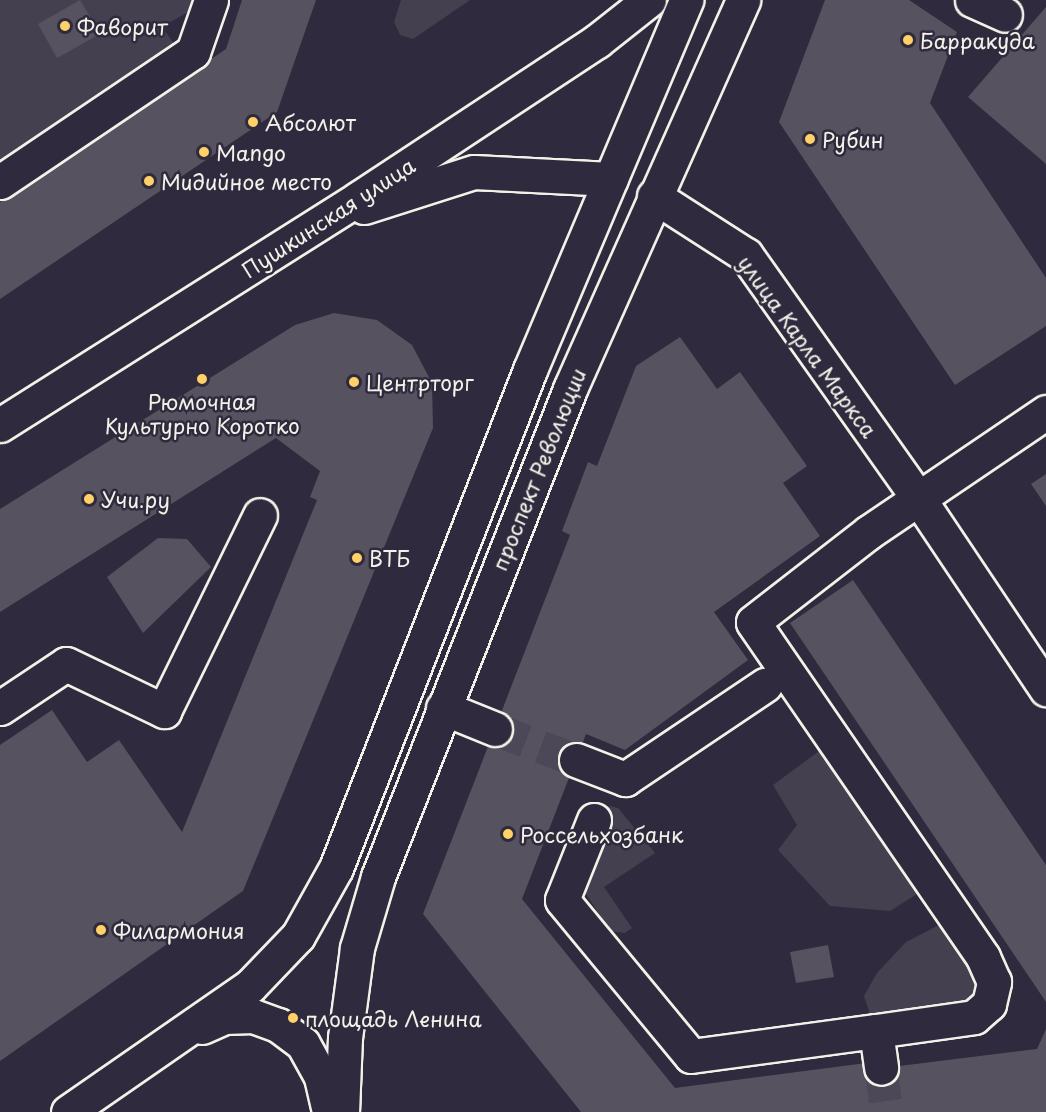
<!DOCTYPE html>
<meta charset="utf-8">
<style>
body{margin:0}
#map{position:relative;width:1046px;height:1112px;overflow:hidden;background:#2f2a3d;font-family:"Playpen Sans",sans-serif}
div>[style]{position:absolute}
.green>*{inset:0;background:#454050}
.building>*{inset:0;background:#56525f}
.minor-tunnel>*{height:33px;margin-top:-16.5px;transform-origin:0;background:repeating-linear-gradient(90deg,#4d4857 0 33px,transparent 0 49px)}
.roads{filter:drop-shadow(2px 0 #f4f1e8) drop-shadow(-2px 0 #f4f1e8) drop-shadow(0 2px #f4f1e8) drop-shadow(0 -2px #f4f1e8)}
.minor>*{height:33px;margin:-16.5px;padding:0 16.5px;transform-origin:16.5px;border-radius:16.5px;background:#2f2a3d}
.major>*{height:33px;margin:-16.5px;padding:0 16.5px;transform-origin:16.5px;border-radius:16.5px;background:#2f2a3d}
.dots>*{width:16px;height:16px;translate:-50% -50%;box-sizing:border-box;border:3px solid #2f2a3d;border-radius:50%}
span{translate:-50% -50%;white-space:nowrap;text-align:center;line-height:1.15;-webkit-text-stroke:5px #2f2a3d;paint-order:stroke}
.poi-label{font-size:21px;color:#f4f1e8}
.left{translate:0 -50%;text-align:left}
.street-label{font-size:21px;color:#f4f1e8}
</style>
<div id="map">
<div class="green">
<div style="clip-path:polygon(0 0,209px 0,162px 27px,180px 52px,0 187px)"></div>
<div style="clip-path:polygon(401px 0,470px 0,413px 39px,400px 35px,394px 22px)"></div>
<div style="clip-path:polygon(830px 743px,925px 889px,890px 911px,830px 906px,778px 850px,797px 825px,773px 785px)"></div>
<div style="clip-path:polygon(609px 806px,618px 808px,655px 853px,604px 887px,632px 928px,625px 933px,610px 931px,579px 883px)"></div>
<div style="clip-path:polygon(941px 924px,969px 961px,977px 993px,960px 1007px,872px 1020px,864px 996px,877px 973px,906px 942px)"></div>
</div>
<div class="building">
<div style="clip-path:polygon(80px 0,100px 34px,57px 58px,38px 24px)"></div>
<div style="clip-path:polygon(242px 0,316px 0,277px 112px,0 299px,0 202px,226px 49px)"></div>
<div style="clip-path:polygon(825px 0,909px 0,957px 32px,930px 103px,1046px 278px,1046px 326px,955px 385px,779px 122px)"></div>
<div style="clip-path:polygon(1046px 7px,1046px 164px,968px 97px)"></div>
<div style="clip-path:polygon(334px 313px,377px 320px,412px 345px,432px 383px,433px 428px,243px 891px,0 1061px,0 745px,52px 710px,87px 762px,119px 740px,182px 832px,317px 500px,310px 497px,320px 471px,276px 438px,0 612px,0 509px,295px 325px)"></div>
<div style="clip-path:polygon(680px 337px,717px 389px,740px 372px,807px 466px,783px 483px,820px 536px,714px 612px,748px 660px,625px 750px,586px 734px,522px 899px,675px 1088px,866px 1063px,867px 1070px,1037px 1049px,1046px 1029px,1046px 1112px,581px 1112px,423px 914px,570px 535px,562px 531px,588px 462px,597px 466px,636px 366px)"></div>
<div style="clip-path:polygon(1046px 474px,1046px 506px,1031px 484px)"></div>
<div style="clip-path:polygon(158px 538px,187px 539px,211px 567px,143px 633px,107px 577px)"></div>
<div style="clip-path:polygon(853px 580px,1046px 865px,1046px 1002px,790px 623px)"></div>
<div style="clip-path:polygon(828px 945px,834px 977px,796px 983px,790px 952px)"></div>
</div>
<div class="minor-tunnel">
<div style="left:495px;top:729px;width:87px;rotate:20.9deg"></div>
<div style="left:881px;top:1068px;width:44px;rotate:82.2deg"></div>
</div>
<div class="roads">
<div class="minor">
<div style="left:972px;top:0;width:36px;rotate:24deg"></div>
<div style="left:0;top:182px;width:233px;rotate:-34deg"></div>
<div style="left:193px;top:52px;width:55px;rotate:-70.9deg"></div>
<div style="left:654px;top:196px;width:109px;rotate:32.7deg"></div>
<div style="left:746px;top:255px;width:299px;rotate:54.7deg"></div>
<div style="left:919px;top:499px;width:229px;rotate:56.2deg"></div>
<div style="left:364px;top:207px;width:115px;rotate:-17.7deg"></div>
<div style="left:474px;top:172px;width:137px;rotate:2.9deg"></div>
<div style="left:0;top:425px;width:425px;rotate:-32.3deg"></div>
<div style="left:359px;top:198px;width:285px;rotate:-33.4deg"></div>
<div style="left:597px;top:41px;width:66px;rotate:-38.3deg"></div>
<div style="left:0;top:708px;width:79px;rotate:-33.7deg"></div>
<div style="left:66px;top:664px;width:109px;rotate:25.6deg"></div>
<div style="left:164px;top:711px;width:218px;rotate:-63.9deg"></div>
<div style="left:443px;top:708px;width:56px;rotate:22deg"></div>
<div style="left:576px;top:760px;width:53px;rotate:21.2deg"></div>
<div style="left:625px;top:779px;width:169px;rotate:-33.9deg"></div>
<div style="left:594px;top:820px;width:86px;rotate:111.8deg"></div>
<div style="left:562px;top:900px;width:202px;rotate:50.4deg"></div>
<div style="left:691px;top:1056px;width:187px;rotate:-7.7deg"></div>
<div style="left:876px;top:1031px;width:37px;rotate:82deg"></div>
<div style="left:876px;top:1031px;width:99px;rotate:-8.1deg"></div>
<div style="left:974px;top:1017px;width:20px;rotate:-41deg"></div>
<div style="left:989px;top:1004px;width:23px;rotate:-77deg"></div>
<div style="left:994px;top:982px;width:27px;rotate:-114deg"></div>
<div style="left:983px;top:957px;width:406px;rotate:-124.5deg"></div>
<div style="left:753px;top:622px;width:147px;rotate:-37.8deg"></div>
<div style="left:869px;top:532px;width:214px;rotate:-34.1deg"></div>
</div>
<div class="major">
<div style="left:202px;top:1027px;width:24px;rotate:-24deg"></div>
<div style="left:224px;top:1017px;width:29px;rotate:-2deg"></div>
<div style="left:253px;top:1016px;width:27px;rotate:20deg"></div>
<div style="left:278px;top:1025px;width:31px;rotate:37deg"></div>
<div style="left:303px;top:1044px;width:38px;rotate:61deg"></div>
<div style="left:321px;top:1077px;width:36px;rotate:77deg"></div>
<div style="left:68px;top:1112px;width:221px;rotate:-34.7deg"></div>
<div style="left:250px;top:986px;width:69px;rotate:-46.2deg"></div>
<div style="left:298px;top:936px;width:78px;rotate:-60.8deg"></div>
<div style="left:336px;top:868px;width:534px;rotate:-68.72deg"></div>
<div style="left:530px;top:370px;width:402px;rotate:-67.1deg"></div>
<div style="left:342px;top:1112px;width:74px;rotate:-87.7deg"></div>
<div style="left:345px;top:1038px;width:91px;rotate:-82.4deg"></div>
<div style="left:357px;top:948px;width:74px;rotate:-73.5deg"></div>
<div style="left:378px;top:877px;width:524px;rotate:-68.52deg"></div>
<div style="left:570px;top:389px;width:426px;rotate:-66deg"></div>
</div>
</div>
<div class="dots">
<div style="left:65px;top:26px;background:#ffd166"></div>
<div style="left:908px;top:40px;background:#ffd166"></div>
<div style="left:253px;top:122px;background:#ffd166"></div>
<div style="left:810px;top:139px;background:#ffd166"></div>
<div style="left:204px;top:152px;background:#ffd166"></div>
<div style="left:149px;top:181px;background:#ffd166"></div>
<div style="left:202px;top:379px;background:#ffd166"></div>
<div style="left:354px;top:382px;background:#ffd166"></div>
<div style="left:89px;top:499px;background:#ffd166"></div>
<div style="left:357px;top:558px;background:#ffd166"></div>
<div style="left:508px;top:834px;background:#ffd166"></div>
<div style="left:101px;top:930px;background:#ffd166"></div>
<div style="left:293px;top:1018px;background:#ffd166"></div>
</div>
<div class="poi-label">
<span class="left" style="left:77px;top:26px">Фаворит</span>
<span class="left" style="left:920px;top:40px">Барракуда</span>
<span class="left" style="left:265px;top:122px">Абсолют</span>
<span class="left" style="left:822px;top:139px">Рубин</span>
<span class="left" style="left:216px;top:152px">Mango</span>
<span class="left" style="left:161px;top:181px">Мидийное место</span>
<span class="left" style="left:366px;top:382px">Центрторг</span>
<span style="left:202px;top:413px">Рюмочная<br>Культурно Коротко</span>
<span class="left" style="left:101px;top:499px">Учи.ру</span>
<span class="left" style="left:369px;top:558px">ВТБ</span>
<span class="left" style="left:520px;top:834px">Россельхозбанк</span>
<span class="left" style="left:113px;top:930px">Филармония</span>
<span class="left" style="left:305px;top:1018px">площадь Ленина</span>
</div>
<div class="street-label">
<span style="left:328px;top:217px;rotate:-33deg">Пушкинская улица</span>
<span style="left:808px;top:346px;rotate:54deg">улица Карла Маркса</span>
<span style="left:538px;top:469px;rotate:-68deg">проспект Революции</span>
</div>
</div>
